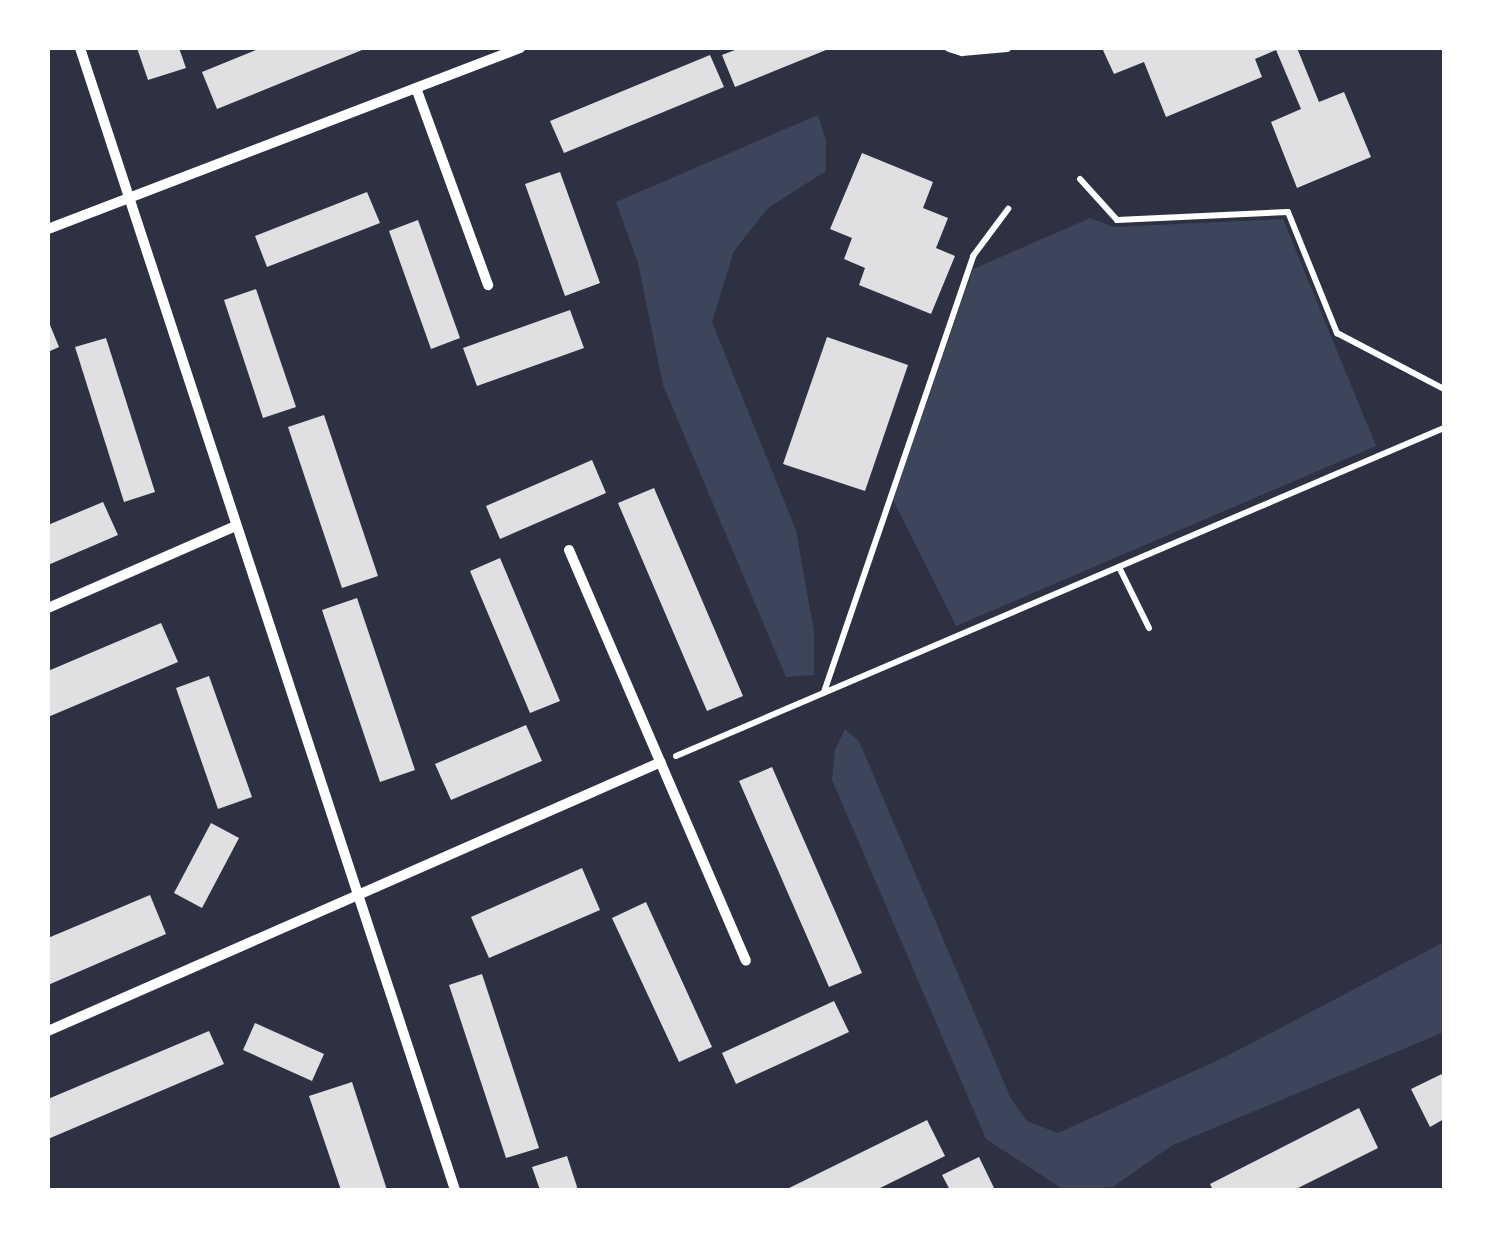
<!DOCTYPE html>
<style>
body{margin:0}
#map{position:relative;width:1492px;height:1238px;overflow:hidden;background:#2d3142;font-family:Figtree,sans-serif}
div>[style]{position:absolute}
.green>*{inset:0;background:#3c4559}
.building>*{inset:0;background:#e0e0e3}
.path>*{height:6px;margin:-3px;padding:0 3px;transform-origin:3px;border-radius:3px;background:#fff}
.service>*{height:8px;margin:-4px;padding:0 4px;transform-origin:4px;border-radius:4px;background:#fff}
.minor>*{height:10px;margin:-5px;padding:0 5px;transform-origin:5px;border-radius:5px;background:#fff}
span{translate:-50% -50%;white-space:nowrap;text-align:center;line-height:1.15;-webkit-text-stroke:10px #fff;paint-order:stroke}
.frame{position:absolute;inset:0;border:50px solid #fff;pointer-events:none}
</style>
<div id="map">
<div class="green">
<div style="clip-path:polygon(818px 115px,826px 140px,826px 171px,768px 208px,734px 251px,712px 322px,796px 530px,814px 632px,814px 675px,786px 677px,663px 385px,638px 263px,616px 202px)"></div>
<div style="clip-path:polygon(1090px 218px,1114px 227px,1283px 219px,1376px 446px,956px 626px,893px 500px,973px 269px)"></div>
<div style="clip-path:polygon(845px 729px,859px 741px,1011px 1099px,1027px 1121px,1058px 1133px,1227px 1056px,1444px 942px,1444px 1032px,1171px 1146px,1113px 1187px,1064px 1190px,986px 1139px,832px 780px,835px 750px)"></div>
</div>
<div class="building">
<div style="clip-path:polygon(137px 48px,179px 48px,186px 68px,148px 80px)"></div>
<div style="clip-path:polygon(261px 48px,367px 48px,217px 109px,202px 72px)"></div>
<div style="clip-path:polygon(740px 48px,831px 48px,735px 87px,722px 55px)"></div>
<div style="clip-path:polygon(1102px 48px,1297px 48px,1319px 102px,1344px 92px,1371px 157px,1297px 188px,1271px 122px,1301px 109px,1276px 50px,1255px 59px,1262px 77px,1166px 117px,1144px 62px,1114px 74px)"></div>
<div style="clip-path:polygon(710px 55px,724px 87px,564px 153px,550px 121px)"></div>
<div style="clip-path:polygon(862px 153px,933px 182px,923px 208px,948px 218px,936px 248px,955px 256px,931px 314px,859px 285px,865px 268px,844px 259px,852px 238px,830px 229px)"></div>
<div style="clip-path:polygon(560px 172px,600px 283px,565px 296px,525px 184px)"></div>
<div style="clip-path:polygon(367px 192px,380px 223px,267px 267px,255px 236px)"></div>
<div style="clip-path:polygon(418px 220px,460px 338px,431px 349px,389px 231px)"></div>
<div style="clip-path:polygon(256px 289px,296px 407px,263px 418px,224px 300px)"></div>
<div style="clip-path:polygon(570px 310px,584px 348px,477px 386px,463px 348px)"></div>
<div style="clip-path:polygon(48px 320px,59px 347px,48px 352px)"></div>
<div style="clip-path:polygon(827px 337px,908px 365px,865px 491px,783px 464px)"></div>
<div style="clip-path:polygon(106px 338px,155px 492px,124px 502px,75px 347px)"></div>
<div style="clip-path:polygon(324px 415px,378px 576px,342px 588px,288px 427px)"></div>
<div style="clip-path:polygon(592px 460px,606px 493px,500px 539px,486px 506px)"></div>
<div style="clip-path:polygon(654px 488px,743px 696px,707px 711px,618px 503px)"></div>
<div style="clip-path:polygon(103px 502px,118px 535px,48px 565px,48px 525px)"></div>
<div style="clip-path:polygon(500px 558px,560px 701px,530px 713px,470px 571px)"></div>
<div style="clip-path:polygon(357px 598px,415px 770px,380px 782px,322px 610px)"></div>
<div style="clip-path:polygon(161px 623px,178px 662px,48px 717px,48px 671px)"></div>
<div style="clip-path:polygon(209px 676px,252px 797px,218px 809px,176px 688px)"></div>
<div style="clip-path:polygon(526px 725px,542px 761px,451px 800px,435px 764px)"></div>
<div style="clip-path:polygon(772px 767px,862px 973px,829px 987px,739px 781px)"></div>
<div style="clip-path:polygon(211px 823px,239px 838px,202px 908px,174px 893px)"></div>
<div style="clip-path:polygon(582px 868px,600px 910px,489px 958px,471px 917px)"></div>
<div style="clip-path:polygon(150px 895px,166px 934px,48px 985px,48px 938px)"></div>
<div style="clip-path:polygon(646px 902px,712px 1047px,679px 1062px,612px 918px)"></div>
<div style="clip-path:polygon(482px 974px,539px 1148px,506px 1158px,449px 985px)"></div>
<div style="clip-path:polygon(834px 1001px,849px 1032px,736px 1084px,722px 1053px)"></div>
<div style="clip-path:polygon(255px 1023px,324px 1054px,312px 1081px,243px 1050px)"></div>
<div style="clip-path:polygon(209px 1031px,224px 1064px,48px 1139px,48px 1099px)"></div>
<div style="clip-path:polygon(1444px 1073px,1444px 1119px,1430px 1127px,1411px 1089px)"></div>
<div style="clip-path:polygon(352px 1082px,387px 1190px,341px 1190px,309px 1096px)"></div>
<div style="clip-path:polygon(1359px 1108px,1378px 1148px,1294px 1190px,1213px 1190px,1210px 1184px)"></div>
<div style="clip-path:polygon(927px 1120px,945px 1156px,876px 1190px,785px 1190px)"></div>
<div style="clip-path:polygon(567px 1156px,578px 1190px,540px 1190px,532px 1167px)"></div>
<div style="clip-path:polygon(979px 1157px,995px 1190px,950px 1190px,942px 1175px)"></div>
</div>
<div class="path">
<div style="left:1080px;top:179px;width:55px;rotate:47.9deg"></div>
<div style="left:1117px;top:220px;width:171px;rotate:-2.7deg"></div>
<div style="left:1288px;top:212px;width:131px;rotate:68deg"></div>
<div style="left:1337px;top:333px;width:121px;rotate:27.6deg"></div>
<div style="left:1119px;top:567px;width:68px;rotate:63.8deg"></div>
<div style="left:824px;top:692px;width:461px;rotate:-71.1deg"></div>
<div style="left:973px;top:256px;width:59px;rotate:-53.3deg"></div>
<div style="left:676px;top:756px;width:835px;rotate:-23.13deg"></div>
</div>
<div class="service">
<div style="left:949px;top:48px;width:14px;rotate:17deg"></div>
<div style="left:962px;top:52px;width:45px;rotate:-5.1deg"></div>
</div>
<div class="minor">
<div style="left:80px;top:48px;width:1202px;rotate:71.82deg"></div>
<div style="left:416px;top:88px;width:210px;rotate:69.9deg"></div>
<div style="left:48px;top:229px;width:506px;rotate:-20.98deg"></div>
<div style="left:569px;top:550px;width:447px;rotate:66.7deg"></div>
<div style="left:48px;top:608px;width:205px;rotate:-23.6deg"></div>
<div style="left:48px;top:1031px;width:669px;rotate:-23.69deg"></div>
</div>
<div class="frame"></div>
</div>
